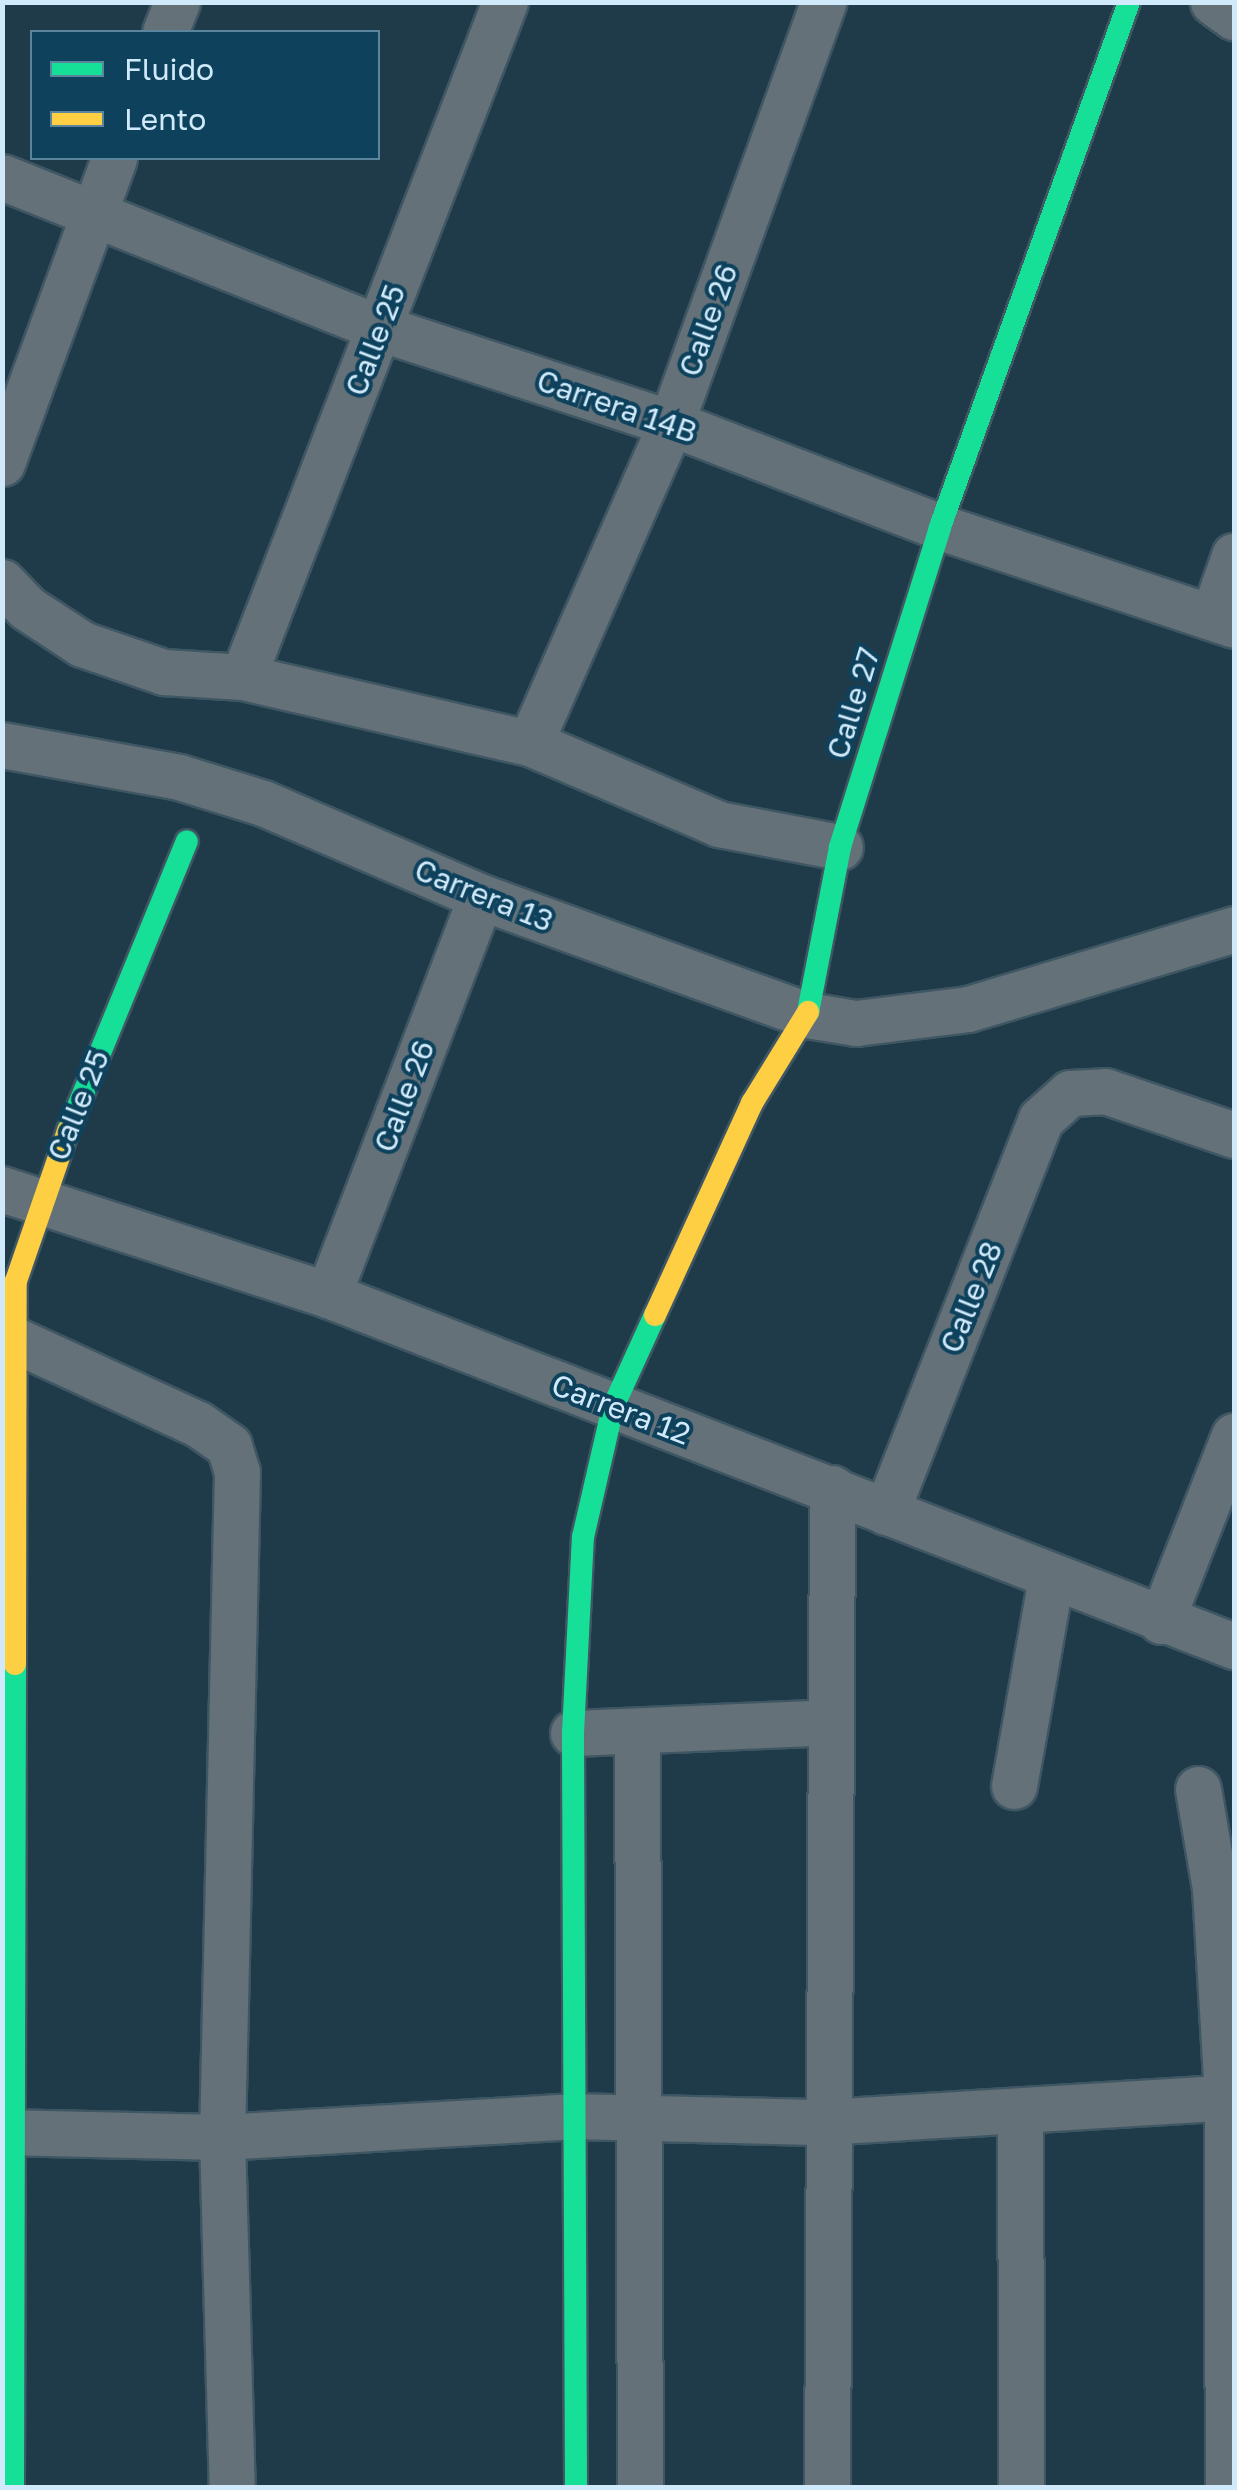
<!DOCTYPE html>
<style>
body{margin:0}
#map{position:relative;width:1237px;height:2490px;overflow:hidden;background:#1f3b4a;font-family:"Golos Text",sans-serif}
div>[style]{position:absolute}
.roads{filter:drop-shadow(2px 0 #3f5663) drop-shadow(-2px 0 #3f5663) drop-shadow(0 2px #3f5663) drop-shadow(0 -2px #3f5663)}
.street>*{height:45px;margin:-22.5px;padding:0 22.5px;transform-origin:22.5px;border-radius:22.5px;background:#647179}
.fast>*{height:22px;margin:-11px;padding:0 11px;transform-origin:11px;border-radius:11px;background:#16e098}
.slow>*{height:22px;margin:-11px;padding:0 11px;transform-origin:11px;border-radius:11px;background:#ffcf43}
span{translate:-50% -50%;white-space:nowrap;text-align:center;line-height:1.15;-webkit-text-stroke:8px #0d415c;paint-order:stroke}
.street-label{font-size:30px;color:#d1eafb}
.frame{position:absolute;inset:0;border:5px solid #d1eafb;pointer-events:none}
.legend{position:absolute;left:30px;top:30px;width:350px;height:130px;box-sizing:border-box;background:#0d415c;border:2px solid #5b859c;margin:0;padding:12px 18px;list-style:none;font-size:30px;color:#d1eafb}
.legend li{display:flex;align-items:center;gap:20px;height:50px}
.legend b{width:50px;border:2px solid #5b859c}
</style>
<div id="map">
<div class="roads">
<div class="street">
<div style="left:1213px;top:2px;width:26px;rotate:36deg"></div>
<div style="left:165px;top:32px;width:32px;rotate:-68deg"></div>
<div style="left:2px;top:177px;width:407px;rotate:21.8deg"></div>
<div style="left:380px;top:328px;width:306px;rotate:18.1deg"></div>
<div style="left:671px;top:423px;width:288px;rotate:21.1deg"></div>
<div style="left:940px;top:527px;width:310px;rotate:18.4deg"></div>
<div style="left:2px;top:463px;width:325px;rotate:-69.8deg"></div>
<div style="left:2px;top:582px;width:36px;rotate:46deg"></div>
<div style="left:27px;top:608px;width:66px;rotate:33.2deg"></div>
<div style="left:82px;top:644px;width:87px;rotate:18.9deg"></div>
<div style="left:164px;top:672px;width:79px;rotate:3.6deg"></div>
<div style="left:243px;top:677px;width:294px;rotate:13deg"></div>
<div style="left:530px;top:743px;width:206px;rotate:23.2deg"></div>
<div style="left:719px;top:824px;width:123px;rotate:10.8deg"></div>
<div style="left:1213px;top:616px;width:64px;rotate:-70.7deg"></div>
<div style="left:243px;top:677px;width:724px;rotate:-68.79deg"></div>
<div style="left:530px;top:743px;width:350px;rotate:-66.2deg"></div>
<div style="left:671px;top:423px;width:448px;rotate:-70.1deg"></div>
<div style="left:2px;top:745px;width:180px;rotate:10.2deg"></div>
<div style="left:179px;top:777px;width:88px;rotate:17.2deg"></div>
<div style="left:263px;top:803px;width:237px;rotate:23.3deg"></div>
<div style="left:481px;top:897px;width:347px;rotate:19.9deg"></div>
<div style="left:807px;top:1015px;width:50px;rotate:9.3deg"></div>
<div style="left:856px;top:1023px;width:113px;rotate:-7.1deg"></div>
<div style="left:968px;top:1009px;width:278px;rotate:-16.7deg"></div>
<div style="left:2px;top:1189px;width:343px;rotate:18deg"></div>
<div style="left:328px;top:1295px;width:972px;rotate:21.18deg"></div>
<div style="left:328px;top:1295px;width:426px;rotate:-69deg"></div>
<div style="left:2px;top:1334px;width:216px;rotate:24.7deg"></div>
<div style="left:198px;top:1424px;width:38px;rotate:35deg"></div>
<div style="left:229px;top:1446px;width:27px;rotate:73deg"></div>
<div style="left:237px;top:1472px;width:665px;rotate:91.29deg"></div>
<div style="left:222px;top:2137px;width:351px;rotate:88.4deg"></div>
<div style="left:886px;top:1512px;width:422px;rotate:-68.5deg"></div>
<div style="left:1041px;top:1119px;width:39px;rotate:-42deg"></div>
<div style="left:1070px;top:1093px;width:35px;rotate:-3deg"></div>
<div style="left:1105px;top:1091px;width:136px;rotate:18.8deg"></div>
<div style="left:1161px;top:1621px;width:199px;rotate:-68.5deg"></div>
<div style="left:573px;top:1733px;width:258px;rotate:-2.4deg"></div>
<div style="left:637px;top:1735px;width:753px;rotate:89.77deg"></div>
<div style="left:1014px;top:1786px;width:211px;rotate:-79.9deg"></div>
<div style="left:1198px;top:1789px;width:100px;rotate:80.3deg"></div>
<div style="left:1215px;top:1888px;width:209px;rotate:86.7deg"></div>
<div style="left:1227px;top:2097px;width:391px;rotate:89.9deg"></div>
<div style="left:1020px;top:2111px;width:377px;rotate:89.8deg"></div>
<div style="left:2px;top:2132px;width:220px;rotate:1.3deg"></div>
<div style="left:222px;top:2137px;width:350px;rotate:-3.4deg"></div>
<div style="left:571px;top:2116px;width:254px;rotate:1.4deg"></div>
<div style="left:825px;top:2122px;width:410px;rotate:-3.5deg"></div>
<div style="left:827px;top:2488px;width:1000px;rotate:-89.71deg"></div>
</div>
<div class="fast">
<div style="left:808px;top:1012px;width:168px;rotate:-79deg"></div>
<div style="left:840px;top:847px;width:335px;rotate:-72.6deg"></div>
<div style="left:940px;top:527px;width:558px;rotate:-70.2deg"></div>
<div style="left:68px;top:1131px;width:313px;rotate:-67.7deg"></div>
<div style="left:13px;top:2488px;width:824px;rotate:-89.86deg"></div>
<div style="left:576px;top:2488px;width:755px;rotate:-90.23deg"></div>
<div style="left:573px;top:1733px;width:196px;rotate:-87.1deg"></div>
<div style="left:583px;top:1537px;width:133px;rotate:-77deg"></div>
<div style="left:613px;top:1407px;width:101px;rotate:-65.5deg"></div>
</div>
<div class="slow">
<div style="left:655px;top:1315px;width:233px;rotate:-65.4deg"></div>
<div style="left:752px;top:1103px;width:107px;rotate:-58.4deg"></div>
<div style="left:15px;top:1664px;width:383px;rotate:-89.9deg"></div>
<div style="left:16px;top:1281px;width:159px;rotate:-70.9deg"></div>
</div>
</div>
<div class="street-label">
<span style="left:708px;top:320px;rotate:-70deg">Calle 26</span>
<span style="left:375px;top:340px;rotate:-69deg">Calle 25</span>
<span style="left:617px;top:406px;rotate:19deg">Carrera 14B</span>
<span style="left:853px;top:703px;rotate:-73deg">Calle 27</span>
<span style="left:484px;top:895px;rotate:22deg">Carrera 13</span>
<span style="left:404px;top:1096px;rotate:-69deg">Calle 26</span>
<span style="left:78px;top:1105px;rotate:-68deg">Calle 25</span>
<span style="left:971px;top:1297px;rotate:-68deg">Calle 28</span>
<span style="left:621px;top:1409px;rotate:21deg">Carrera 12</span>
</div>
<div class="frame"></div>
<ul class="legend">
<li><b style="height:12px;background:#16e098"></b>Fluido</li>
<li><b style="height:12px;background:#ffcf43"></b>Lento</li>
</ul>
</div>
